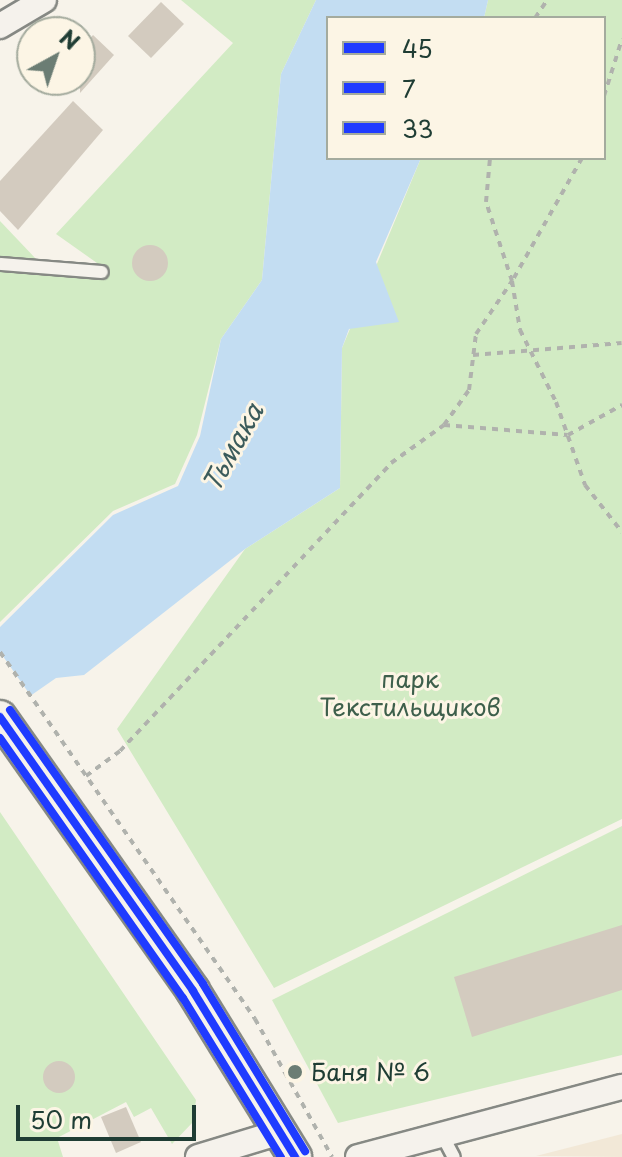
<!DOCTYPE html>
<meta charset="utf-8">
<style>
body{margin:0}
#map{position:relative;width:622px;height:1157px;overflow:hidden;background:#f7f3ea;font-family:"Playpen Sans",sans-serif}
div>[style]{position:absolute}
.built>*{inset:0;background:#f2e8d7}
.green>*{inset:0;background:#d2ebc4}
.water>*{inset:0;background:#c3ddf2}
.pier>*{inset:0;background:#f7f3ea}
.building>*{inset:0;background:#d3cbbf}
.round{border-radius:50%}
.path>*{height:4px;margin-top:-2px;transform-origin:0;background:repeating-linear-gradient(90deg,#b0b2ad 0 6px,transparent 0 12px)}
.roads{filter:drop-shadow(2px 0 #868984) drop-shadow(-2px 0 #868984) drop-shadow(0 2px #868984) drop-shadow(0 -2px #868984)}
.lane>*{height:12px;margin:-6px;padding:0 6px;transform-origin:6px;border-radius:6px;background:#f5f2ec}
.street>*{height:24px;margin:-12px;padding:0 12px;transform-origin:12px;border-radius:12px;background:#f5f2ec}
.secondary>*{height:32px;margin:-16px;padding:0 16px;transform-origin:16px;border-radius:16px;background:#f5f2ec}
.bus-1>*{height:8px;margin:-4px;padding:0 4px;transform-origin:4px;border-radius:4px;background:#1f3bff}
.bus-2>*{height:8px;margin:-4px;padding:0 4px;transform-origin:4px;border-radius:4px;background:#1f3bff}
.bus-3>*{height:8px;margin:-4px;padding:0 4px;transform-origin:4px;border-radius:4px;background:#1f3bff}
.dots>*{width:22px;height:22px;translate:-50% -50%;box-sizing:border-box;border:4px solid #fcf5e5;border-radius:50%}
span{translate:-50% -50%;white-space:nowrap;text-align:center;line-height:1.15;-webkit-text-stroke:6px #fcf5e5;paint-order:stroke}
.park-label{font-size:24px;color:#3d5f4b}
.poi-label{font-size:24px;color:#1f3d34}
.left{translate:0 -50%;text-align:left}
.water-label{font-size:26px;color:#3b5b5b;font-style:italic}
.legend{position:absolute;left:326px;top:16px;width:280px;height:144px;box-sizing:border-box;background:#fcf5e5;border:2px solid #a4ab9e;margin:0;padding:10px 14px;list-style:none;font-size:24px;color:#1f3d34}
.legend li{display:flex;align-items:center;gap:16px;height:40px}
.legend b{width:40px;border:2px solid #a4ab9e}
.north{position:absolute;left:16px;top:16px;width:80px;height:80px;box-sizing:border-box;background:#fcf5e5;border:2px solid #a4ab9e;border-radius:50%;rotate:40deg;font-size:22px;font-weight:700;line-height:32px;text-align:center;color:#1f3d34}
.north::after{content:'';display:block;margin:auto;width:28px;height:36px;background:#6b7d74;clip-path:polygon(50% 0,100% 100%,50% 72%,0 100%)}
.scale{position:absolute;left:16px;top:1105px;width:180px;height:36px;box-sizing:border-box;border:4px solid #1f3d34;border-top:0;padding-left:10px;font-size:24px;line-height:28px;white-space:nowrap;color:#1f3d34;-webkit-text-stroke:6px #fcf5e5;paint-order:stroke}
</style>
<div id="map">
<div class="built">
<div style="clip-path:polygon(622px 1134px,622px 1157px,536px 1156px)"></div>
</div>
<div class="green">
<div style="clip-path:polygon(181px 0,316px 0,281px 74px,262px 280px,221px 339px,197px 435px,175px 484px,113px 511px,0 622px,0 271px,93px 278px,97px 263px,56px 234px,233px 43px)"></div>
<div style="clip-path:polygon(488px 0,622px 0,622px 819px,274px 988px,117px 729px,245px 549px,340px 488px,342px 348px,421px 158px,604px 158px,604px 18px,484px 18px)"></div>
<div style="clip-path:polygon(0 221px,37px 260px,0 256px)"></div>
<div style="clip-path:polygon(0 812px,196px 1100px,193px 1122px,172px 1144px,151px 1108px,134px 1117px,126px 1102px,57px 1138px,63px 1157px,0 1157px)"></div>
<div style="clip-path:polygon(622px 826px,622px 1055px,338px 1123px,272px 1000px)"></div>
</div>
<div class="water">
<div style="clip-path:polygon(316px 0,488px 0,484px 18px,328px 18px,328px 158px,421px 158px,376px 262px,399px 322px,349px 329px,342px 348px,340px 488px,245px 549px,84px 675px,56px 678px,0 717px,0 627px,113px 515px,178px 486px,200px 436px,221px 339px,262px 280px,281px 74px)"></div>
</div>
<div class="pier">
<div style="clip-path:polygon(0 652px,33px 699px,0 721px)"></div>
</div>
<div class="building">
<div style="clip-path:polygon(161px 2px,184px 24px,151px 58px,128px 36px)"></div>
<div style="clip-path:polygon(93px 35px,114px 55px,80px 93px,80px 50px)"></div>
<div style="clip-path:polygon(73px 101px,103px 130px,18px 230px,0 211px,0 181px)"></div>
<div class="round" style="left:132px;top:245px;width:36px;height:36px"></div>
<div style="clip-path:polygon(622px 925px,622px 990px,472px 1037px,454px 977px)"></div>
<div class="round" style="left:43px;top:1061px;width:32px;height:32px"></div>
<div style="clip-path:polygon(126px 1107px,141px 1142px,116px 1153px,101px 1117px)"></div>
</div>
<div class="path">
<div style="left:535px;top:18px;width:22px;rotate:-56deg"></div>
<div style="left:604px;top:96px;width:60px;rotate:-72.5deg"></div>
<div style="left:582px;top:158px;width:142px;rotate:119.6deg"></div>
<div style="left:512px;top:281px;width:50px;rotate:80.7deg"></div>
<div style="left:520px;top:330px;width:80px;rotate:63.4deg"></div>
<div style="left:556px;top:402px;width:88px;rotate:70.7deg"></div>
<div style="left:585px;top:485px;width:60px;rotate:51.8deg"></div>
<div style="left:473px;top:355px;width:149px;rotate:-4.6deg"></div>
<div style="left:444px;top:425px;width:43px;rotate:-54.5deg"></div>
<div style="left:469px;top:390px;width:56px;rotate:-82.9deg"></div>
<div style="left:476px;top:334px;width:64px;rotate:-55.8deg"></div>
<div style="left:512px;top:281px;width:83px;rotate:-108.2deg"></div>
<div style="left:486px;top:202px;width:44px;rotate:-84.8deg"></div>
<div style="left:0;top:652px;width:447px;rotate:55.2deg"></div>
<div style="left:255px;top:1019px;width:158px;rotate:60.8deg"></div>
<div style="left:86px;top:776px;width:42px;rotate:-36.3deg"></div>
<div style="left:120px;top:751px;width:395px;rotate:-46.7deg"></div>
<div style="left:391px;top:463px;width:65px;rotate:-35.6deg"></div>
<div style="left:444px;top:425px;width:124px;rotate:4.6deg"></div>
<div style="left:568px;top:435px;width:62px;rotate:-29.1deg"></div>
</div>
<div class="roads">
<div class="lane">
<div style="left:0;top:264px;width:102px;rotate:4.5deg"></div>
<div style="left:441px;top:1133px;width:27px;rotate:62deg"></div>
</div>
<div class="street">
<div style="left:0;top:26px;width:51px;rotate:-30.6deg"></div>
<div style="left:198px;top:1157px;width:87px;rotate:-16.8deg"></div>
<div style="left:358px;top:1157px;width:273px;rotate:-14.9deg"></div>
</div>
<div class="secondary">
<div style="left:0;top:717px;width:335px;rotate:54.8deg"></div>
<div style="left:193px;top:991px;width:195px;rotate:58.4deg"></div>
</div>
</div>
<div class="bus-1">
<div style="left:0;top:717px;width:335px;rotate:54.8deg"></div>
<div style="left:193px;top:991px;width:195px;rotate:58.4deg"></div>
</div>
<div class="bus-2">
<div style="left:0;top:738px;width:318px;rotate:54.9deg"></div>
<div style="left:183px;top:998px;width:187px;rotate:58.4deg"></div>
</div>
<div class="bus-3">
<div style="left:10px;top:710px;width:335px;rotate:54.8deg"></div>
<div style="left:203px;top:984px;width:196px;rotate:58.6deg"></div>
</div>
<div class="dots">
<div style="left:295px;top:1072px;background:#6b7d74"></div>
</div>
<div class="park-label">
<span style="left:410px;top:693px">парк<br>Текстильщиков</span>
</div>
<div class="poi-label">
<span class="left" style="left:311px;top:1072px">Баня № 6</span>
</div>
<div class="water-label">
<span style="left:232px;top:447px;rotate:-61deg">Тьмака</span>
</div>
<ul class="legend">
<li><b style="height:10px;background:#1f3bff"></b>45</li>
<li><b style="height:10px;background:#1f3bff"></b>7</li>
<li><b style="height:10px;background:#1f3bff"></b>33</li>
</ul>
<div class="north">N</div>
<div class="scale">50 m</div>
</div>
